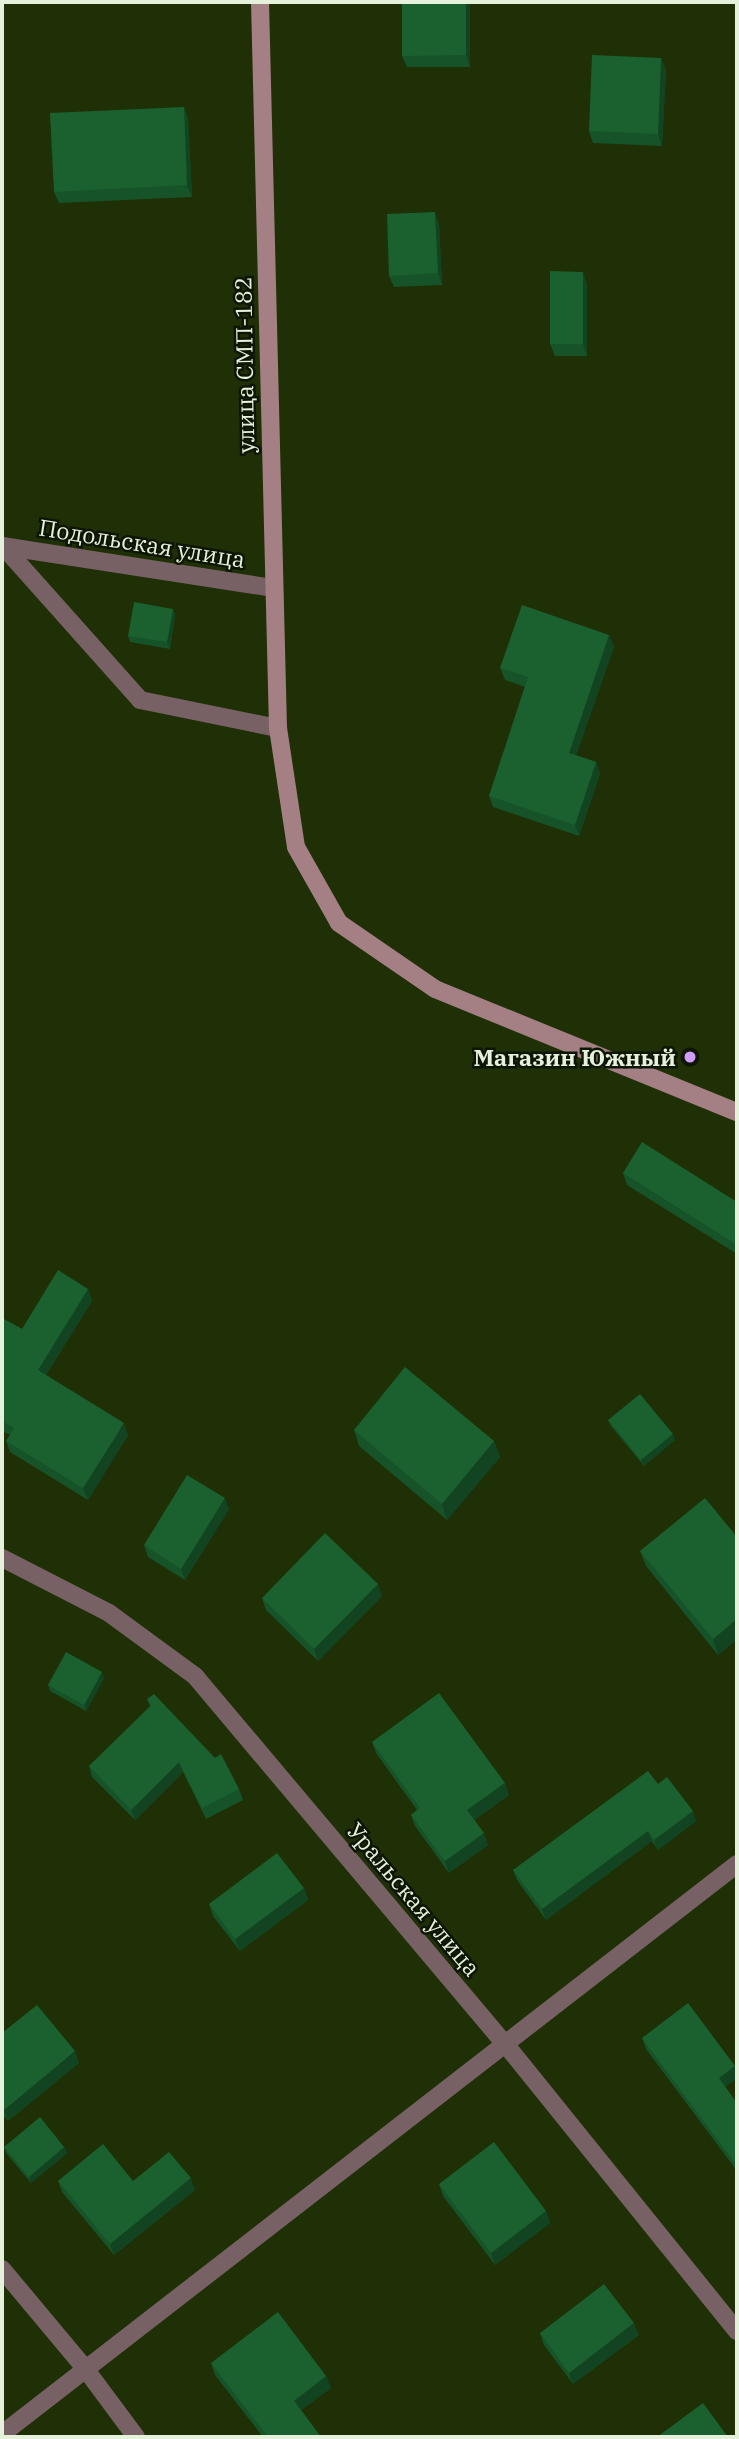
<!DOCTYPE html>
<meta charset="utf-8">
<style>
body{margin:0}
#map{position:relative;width:739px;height:2439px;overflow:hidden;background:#1f2f06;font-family:"IBM Plex Serif",serif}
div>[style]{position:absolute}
.street>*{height:18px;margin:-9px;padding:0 9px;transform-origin:9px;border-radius:9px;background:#786164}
.secondary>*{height:18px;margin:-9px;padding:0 9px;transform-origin:9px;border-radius:9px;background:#a48085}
.wall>*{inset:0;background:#165328}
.shaded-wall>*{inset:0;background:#124421}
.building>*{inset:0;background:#1a612f}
.dots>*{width:19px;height:19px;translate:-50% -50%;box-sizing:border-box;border:4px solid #0d1505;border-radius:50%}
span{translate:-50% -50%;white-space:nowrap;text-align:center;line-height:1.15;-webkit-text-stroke:5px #0d1505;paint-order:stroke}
.street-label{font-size:23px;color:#e5f1da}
.poi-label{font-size:23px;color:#e5f1da;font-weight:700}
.right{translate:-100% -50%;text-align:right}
.frame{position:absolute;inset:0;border:4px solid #e5f1da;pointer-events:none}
</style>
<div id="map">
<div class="street">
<div style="left:2px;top:546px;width:275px;rotate:8.8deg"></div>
<div style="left:3px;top:546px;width:206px;rotate:48.3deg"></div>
<div style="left:140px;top:700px;width:141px;rotate:11.5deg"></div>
<div style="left:2px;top:1558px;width:120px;rotate:27.2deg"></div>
<div style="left:109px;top:1613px;width:107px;rotate:36.2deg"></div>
<div style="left:195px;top:1676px;width:483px;rotate:49.9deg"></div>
<div style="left:506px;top:2045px;width:368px;rotate:51.1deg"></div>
<div style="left:2px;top:2269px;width:128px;rotate:50.1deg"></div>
<div style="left:84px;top:2367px;width:87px;rotate:53.4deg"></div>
<div style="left:2px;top:2434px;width:930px;rotate:-37.79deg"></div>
</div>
<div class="secondary">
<div style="left:260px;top:2px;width:726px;rotate:88.58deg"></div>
<div style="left:278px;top:728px;width:120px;rotate:81.4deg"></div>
<div style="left:296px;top:847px;width:87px;rotate:60.5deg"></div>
<div style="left:339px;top:923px;width:116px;rotate:34.5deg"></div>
<div style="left:435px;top:989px;width:326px;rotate:22.2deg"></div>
</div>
<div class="wall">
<div style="clip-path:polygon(470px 2px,470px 67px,407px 67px,402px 56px)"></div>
<div style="clip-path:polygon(661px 58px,666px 70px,662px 146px,593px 143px,589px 131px)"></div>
<div style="clip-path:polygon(184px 107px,188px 118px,192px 197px,59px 203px,54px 192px)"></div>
<div style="clip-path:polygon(439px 224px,442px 285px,394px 287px,389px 276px)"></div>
<div style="clip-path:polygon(587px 284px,587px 356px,555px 356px,550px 344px)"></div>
<div style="clip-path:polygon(173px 609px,175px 615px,170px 649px,130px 642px,128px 636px)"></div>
<div style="clip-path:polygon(609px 635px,614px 647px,576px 755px,596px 762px,600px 774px,579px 836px,493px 807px,489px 796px,525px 687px,505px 680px,500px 668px)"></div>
<div style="clip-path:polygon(623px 1173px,737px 1202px,737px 1254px,627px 1185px)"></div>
<div style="clip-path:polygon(88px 1289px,92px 1301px,46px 1375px,128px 1435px,88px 1500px,10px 1452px,6px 1441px,10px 1435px,2px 1431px,2px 1318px,22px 1329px)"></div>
<div style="clip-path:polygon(608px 1420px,675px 1440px,644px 1466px,611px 1426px)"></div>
<div style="clip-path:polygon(354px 1430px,494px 1441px,500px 1457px,447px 1520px,359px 1446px)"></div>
<div style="clip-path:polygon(229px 1509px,185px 1580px,148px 1557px,144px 1545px)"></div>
<div style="clip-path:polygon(737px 1537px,737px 1639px,718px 1655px,646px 1566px,640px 1551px)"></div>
<div style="clip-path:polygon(382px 1596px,318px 1661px,266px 1610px,262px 1598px)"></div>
<div style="clip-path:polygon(104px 1678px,86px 1711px,50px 1691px,48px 1685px)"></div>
<div style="clip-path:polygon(147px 1699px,239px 1789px,243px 1800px,206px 1819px,183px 1772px,135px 1820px,92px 1777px,89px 1766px,150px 1706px)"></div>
<div style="clip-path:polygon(372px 1742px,509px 1795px,474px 1820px,488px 1845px,449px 1873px,415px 1826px,411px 1815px,417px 1810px,376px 1753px)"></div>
<div style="clip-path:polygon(658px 1784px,696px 1821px,658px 1850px,652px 1841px,546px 1920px,517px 1880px,513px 1870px)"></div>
<div style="clip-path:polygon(304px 1888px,308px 1900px,240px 1951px,213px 1916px,209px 1904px)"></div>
<div style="clip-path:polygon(2px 2033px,79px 2063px,8px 2121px,2px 2114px)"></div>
<div style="clip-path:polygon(642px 2038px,735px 2066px,737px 2072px,737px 2078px,725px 2087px,737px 2103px,737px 2171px,646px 2049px)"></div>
<div style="clip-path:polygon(4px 2147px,64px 2147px,67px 2153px,31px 2183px,6px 2153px)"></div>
<div style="clip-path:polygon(58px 2181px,133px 2181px,195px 2190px,114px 2255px,62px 2192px)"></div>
<div style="clip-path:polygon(439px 2184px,546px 2211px,550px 2223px,495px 2265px,443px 2196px)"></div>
<div style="clip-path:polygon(540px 2333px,639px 2335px,573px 2384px,544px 2345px)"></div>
<div style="clip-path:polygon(211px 2363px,326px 2376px,331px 2388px,301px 2410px,321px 2437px,263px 2437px,215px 2375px)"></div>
</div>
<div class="shaded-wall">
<div style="clip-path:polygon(466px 2px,470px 2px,470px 67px,466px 55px)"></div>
<div style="clip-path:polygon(661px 58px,666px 70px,662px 146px,658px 134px)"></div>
<div style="clip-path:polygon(184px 107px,188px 118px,192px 197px,187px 185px)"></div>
<div style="clip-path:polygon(435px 212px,439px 224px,442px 285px,438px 273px)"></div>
<div style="clip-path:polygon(583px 272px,587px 284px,587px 356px,583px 344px)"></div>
<div style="clip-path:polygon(173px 609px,175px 615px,170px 649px,167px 642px)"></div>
<div style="clip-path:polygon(609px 635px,614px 647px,573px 765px,569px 753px)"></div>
<div style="clip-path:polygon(596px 762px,600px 774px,579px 836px,575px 825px)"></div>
<div style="clip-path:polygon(88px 1289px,92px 1301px,42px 1381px,38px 1370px)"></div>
<div style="clip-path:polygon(124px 1423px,128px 1435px,88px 1500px,83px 1488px)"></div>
<div style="clip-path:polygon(673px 1434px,675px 1440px,644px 1466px,641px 1460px)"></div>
<div style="clip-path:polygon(494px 1441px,500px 1457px,447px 1520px,442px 1504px)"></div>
<div style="clip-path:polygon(225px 1498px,229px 1509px,185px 1580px,181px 1569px)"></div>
<div style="clip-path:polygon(378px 1584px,382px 1596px,318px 1661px,314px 1649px)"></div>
<div style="clip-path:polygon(737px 1619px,737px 1639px,718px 1655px,713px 1639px)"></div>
<div style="clip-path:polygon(102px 1672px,104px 1678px,86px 1711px,84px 1705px)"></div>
<div style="clip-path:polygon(179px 1762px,183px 1772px,135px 1820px,131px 1810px)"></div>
<div style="clip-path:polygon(505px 1783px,509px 1795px,472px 1822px,467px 1810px)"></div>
<div style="clip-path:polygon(693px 1811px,696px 1821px,658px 1850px,654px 1840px)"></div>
<div style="clip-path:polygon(648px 1831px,652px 1841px,546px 1920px,542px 1909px)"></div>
<div style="clip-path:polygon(484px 1833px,488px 1845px,449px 1873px,445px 1861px)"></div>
<div style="clip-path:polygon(304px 1888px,308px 1900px,240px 1951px,235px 1939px)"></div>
<div style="clip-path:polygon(75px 2051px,79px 2063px,8px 2121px,4px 2110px)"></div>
<div style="clip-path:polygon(735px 2066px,737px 2072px,737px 2078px,723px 2089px,719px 2078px)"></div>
<div style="clip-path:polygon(64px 2147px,67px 2153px,31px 2183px,29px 2177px)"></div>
<div style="clip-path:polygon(191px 2178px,195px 2190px,114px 2255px,110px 2244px)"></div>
<div style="clip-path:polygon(546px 2211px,550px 2223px,495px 2265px,491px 2253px)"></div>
<div style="clip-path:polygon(634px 2323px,639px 2335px,573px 2384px,569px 2373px)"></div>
<div style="clip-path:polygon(326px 2376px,331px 2388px,298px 2412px,294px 2401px)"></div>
</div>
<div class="building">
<div style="clip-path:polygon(402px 2px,466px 2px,466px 55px,402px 56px)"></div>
<div style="clip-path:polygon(592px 55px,661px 58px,658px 134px,589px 131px)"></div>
<div style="clip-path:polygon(184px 107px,187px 185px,54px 192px,50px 113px)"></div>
<div style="clip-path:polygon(435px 212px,438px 273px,389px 276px,387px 214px)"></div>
<div style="clip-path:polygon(550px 271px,583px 272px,583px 344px,550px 344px)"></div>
<div style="clip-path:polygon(134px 602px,173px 609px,167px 642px,128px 636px)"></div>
<div style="clip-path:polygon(522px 605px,609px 635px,569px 753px,596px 762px,575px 825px,489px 796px,528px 677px,500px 668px)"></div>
<div style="clip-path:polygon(642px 1142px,737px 1202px,737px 1245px,623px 1173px)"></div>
<div style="clip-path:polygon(58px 1270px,88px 1289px,38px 1370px,124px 1423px,83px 1488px,6px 1441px,14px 1428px,2px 1421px,2px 1318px,22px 1329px)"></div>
<div style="clip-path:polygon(405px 1367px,494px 1441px,442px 1504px,354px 1430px)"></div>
<div style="clip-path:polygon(640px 1394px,673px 1434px,641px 1460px,608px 1420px)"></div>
<div style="clip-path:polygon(187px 1475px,225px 1498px,181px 1569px,144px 1545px)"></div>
<div style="clip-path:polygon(705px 1498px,737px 1537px,737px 1619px,713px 1639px,640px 1551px)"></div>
<div style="clip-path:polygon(325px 1533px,378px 1584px,314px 1649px,262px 1598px)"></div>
<div style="clip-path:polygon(66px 1652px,102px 1672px,84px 1705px,48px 1685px)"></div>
<div style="clip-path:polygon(439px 1693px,505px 1783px,467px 1810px,484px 1833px,445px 1861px,411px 1815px,420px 1808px,372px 1742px)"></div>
<div style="clip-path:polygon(154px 1694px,215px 1758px,221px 1754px,239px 1789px,202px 1808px,179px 1762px,131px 1810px,89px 1766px,151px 1706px,147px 1699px)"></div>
<div style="clip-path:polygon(648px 1771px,658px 1784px,667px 1777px,693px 1811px,654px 1840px,648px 1831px,542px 1909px,513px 1870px)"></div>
<div style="clip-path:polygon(277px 1853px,304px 1888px,235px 1939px,209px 1904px)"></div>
<div style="clip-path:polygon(688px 2003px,735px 2066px,719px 2078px,737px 2103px,737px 2166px,642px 2038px)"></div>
<div style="clip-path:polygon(37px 2005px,75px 2051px,4px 2110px,2px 2108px,2px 2033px)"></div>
<div style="clip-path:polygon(40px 2117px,64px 2147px,29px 2177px,4px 2147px)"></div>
<div style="clip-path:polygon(494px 2142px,546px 2211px,491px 2253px,439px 2184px)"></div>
<div style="clip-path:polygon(103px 2144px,133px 2181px,169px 2152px,191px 2178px,110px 2244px,58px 2181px)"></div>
<div style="clip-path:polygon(604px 2284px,634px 2323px,569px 2373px,540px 2333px)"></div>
<div style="clip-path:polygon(278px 2312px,326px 2376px,294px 2401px,321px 2437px,268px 2437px,211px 2363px)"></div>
<div style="clip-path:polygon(703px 2403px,728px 2437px,657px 2437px)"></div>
</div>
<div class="dots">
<div style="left:690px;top:1057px;background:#d29cfd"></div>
</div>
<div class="street-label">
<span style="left:244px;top:365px;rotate:-91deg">улица СМП-182</span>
<span style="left:142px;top:543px;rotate:9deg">Подольская улица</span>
<span style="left:414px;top:1899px;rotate:50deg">Уральская улица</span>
</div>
<div class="poi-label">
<span class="right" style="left:676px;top:1057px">Магазин Южный</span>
</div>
<div class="frame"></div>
</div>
